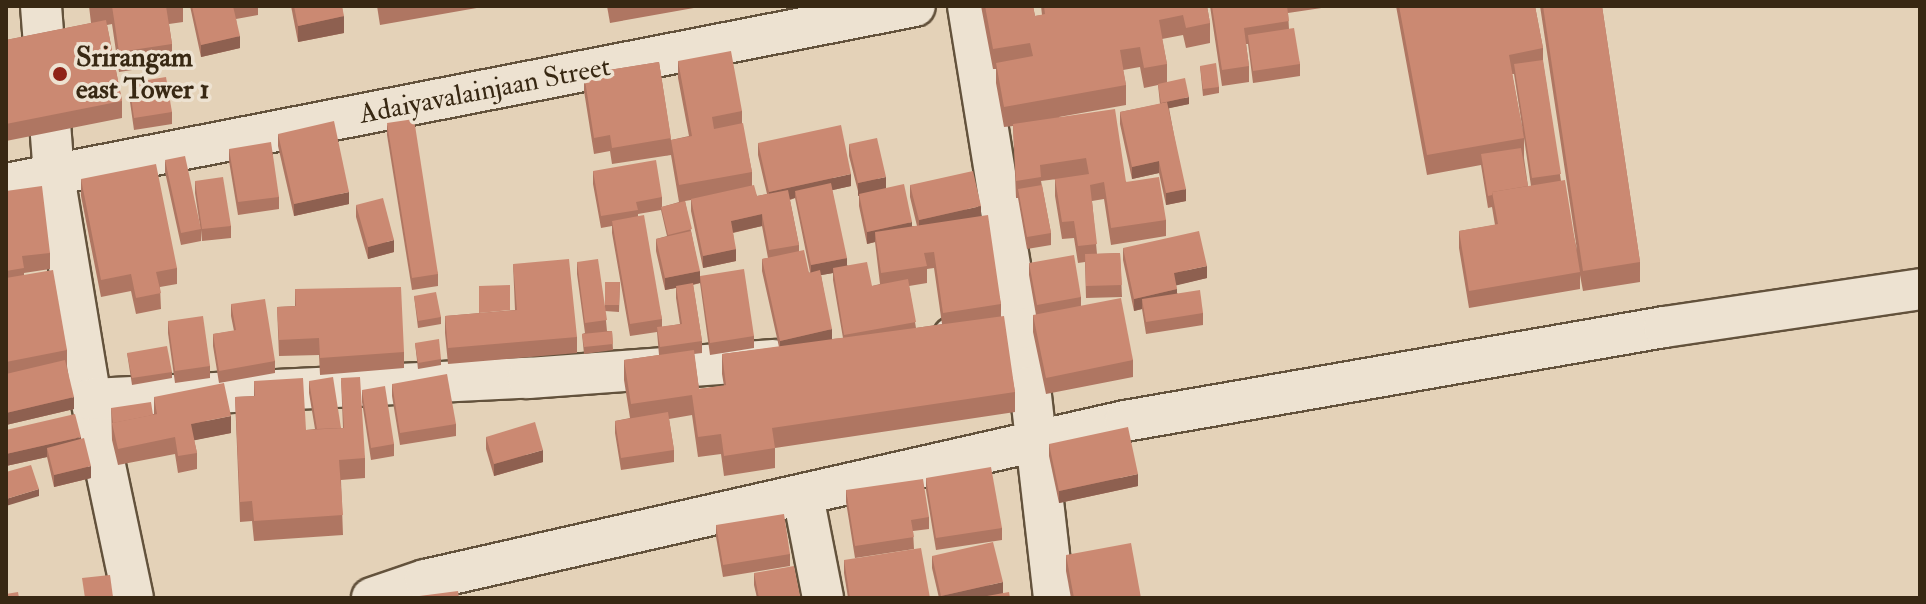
<!DOCTYPE html>
<style>
body{margin:0}
#map{position:relative;width:1926px;height:604px;overflow:hidden;background:#e4d2b8;font-family:"IM FELL Double Pica",serif}
div>[style]{position:absolute}
.roads{filter:drop-shadow(2px 0 #63523c) drop-shadow(-2px 0 #63523c) drop-shadow(0 2px #63523c) drop-shadow(0 -2px #63523c)}
.minor>*{height:40px;margin:-20px;padding:0 20px;transform-origin:20px;border-radius:20px;background:#ede2d1}
.wall>*{inset:0;background:#af7662}
.shaded-wall>*{inset:0;background:#8e6050}
.building>*{inset:0;background:#cb8972}
.dots>*{width:22px;height:22px;translate:-50% -50%;box-sizing:border-box;border:4px solid #ede2d1;border-radius:50%}
span{translate:-50% -50%;white-space:nowrap;text-align:center;line-height:1.15;-webkit-text-stroke:7px #ede2d1;paint-order:stroke}
.poi-label{font-size:28px;color:#382813;font-weight:700}
.left{translate:0 -50%;text-align:left}
.street-label{font-size:28px;color:#382813}
.frame{position:absolute;inset:0;border:8px solid #382813;pointer-events:none}
</style>
<div id="map">
<div class="roads">
<div class="minor">
<div style="left:41px;top:6px;width:170px;rotate:85.6deg"></div>
<div style="left:54px;top:176px;width:226px;rotate:80.6deg"></div>
<div style="left:91px;top:399px;width:203px;rotate:78.1deg"></div>
<div style="left:968px;top:6px;width:386px;rotate:80.8deg"></div>
<div style="left:1030px;top:387px;width:212px;rotate:83.5deg"></div>
<div style="left:6px;top:184px;width:926px;rotate:-11.08deg"></div>
<div style="left:953px;top:337px;width:68px;rotate:-7.7deg"></div>
<div style="left:91px;top:399px;width:438px;rotate:-2.8deg"></div>
<div style="left:528px;top:378px;width:247px;rotate:-4.2deg"></div>
<div style="left:803px;top:496px;width:104px;rotate:78.9deg"></div>
<div style="left:372px;top:598px;width:56px;rotate:-18.8deg"></div>
<div style="left:425px;top:580px;width:718px;rotate:-12.8deg"></div>
<div style="left:1125px;top:421px;width:547px;rotate:-9.89deg"></div>
<div style="left:1664px;top:327px;width:259px;rotate:-8.4deg"></div>
</div>
</div>
<div class="wall">
<div style="clip-path:polygon(89px 6px,183px 6px,183px 22px,169px 24px,172px 44px,172px 64px,119px 72px,112px 24px,107px 25px,122px 101px,122px 118px,6px 141px,6px 40px,91px 23px)"></div>
<div style="clip-path:polygon(190px 6px,258px 6px,258px 15px,236px 19px,240px 48px,201px 57px)"></div>
<div style="clip-path:polygon(291px 6px,342px 6px,344px 33px,298px 42px)"></div>
<div style="clip-path:polygon(377px 6px,488px 6px,380px 25px)"></div>
<div style="clip-path:polygon(607px 6px,705px 6px,610px 23px)"></div>
<div style="clip-path:polygon(981px 6px,1033px 6px,1035px 16px,1042px 15px,1041px 6px,1207px 6px,1210px 23px,1210px 43px,1186px 48px,1183px 35px,1162px 39px,1167px 64px,1167px 82px,1189px 104px,1169px 108px,1186px 201px,1166px 205px,1159px 173px,1132px 179px,1120px 124px,1120px 112px,1160px 104px,1158px 85px,1144px 88px,1140px 67px,1123px 70px,1126px 85px,1126px 105px,1059px 117px,1166px 220px,1166px 236px,1111px 245px,1104px 199px,1092px 201px,1097px 254px,1120px 253px,1122px 297px,1086px 298px,1085px 262px,1078px 263px,1074px 238px,1062px 239px,1055px 196px,1055px 179px,1065px 178px,1041px 181px,1051px 233px,1051px 245px,1027px 249px,1018px 198px,1016px 198px,1013px 126px,1004px 127px,996px 83px,996px 69px,993px 69px)"></div>
<div style="clip-path:polygon(1210px 6px,1335px 6px,1288px 13px,1289px 29px,1300px 64px,1300px 76px,1253px 83px,1248px 44px,1246px 44px,1249px 66px,1249px 82px,1222px 86px)"></div>
<div style="clip-path:polygon(evenodd,1396px 6px,1535px 6px,1543px 48px,1543px 62px,1561px 181px,1577px 250px,1540px 6px,1602px 6px,1640px 262px,1640px 282px,1583px 291px,1580px 275px,1580px 289px,1469px 308px,1459px 248px,1459px 231px,1495px 225px,1492px 207px,1488px 208px,1481px 165px,1427px 175px,1396px 6px,1512px 74px,1514px 74px,1523px 132px,1512px 74px,1396px 6px,1524px 138px,1531px 186px,1528px 186px,1524px 158px,1524px 138px)"></div>
<div style="clip-path:polygon(evenodd,678px 61px,742px 111px,742px 124px,752px 172px,752px 186px,757px 196px,767px 194px,758px 155px,758px 143px,851px 186px,832px 190px,847px 265px,872px 286px,880px 284px,875px 242px,867px 244px,859px 206px,859px 195px,849px 156px,849px 144px,886px 188px,912px 226px,917px 226px,910px 197px,910px 185px,981px 216px,1001px 304px,1001px 316px,1015px 392px,1015px 412px,775px 448px,775px 468px,724px 476px,721px 454px,698px 457px,692px 415px,669px 419px,674px 450px,674px 462px,621px 470px,615px 433px,615px 421px,630px 418px,624px 380px,624px 360px,659px 355px,657px 332px,630px 336px,612px 233px,612px 226px,601px 228px,593px 184px,593px 171px,662px 197px,662px 207px,679px 202px,671px 155px,612px 164px,610px 151px,594px 154px,584px 91px,584px 74px,659px 62px,671px 140px,689px 136px,678px 78px,678px 61px,795px 198px,810px 272px,809px 273px,799px 251px,799px 245px,790px 200px,795px 198px,678px 61px,691px 200px,691px 211px,703px 268px,736px 261px,733px 233px,762px 226px,768px 258px,762px 259px,762px 271px,779px 347px,722px 354px,722px 374px,724px 386px,699px 389px,694px 354px,702px 353px,702px 341px,693px 285px,700px 283px,710px 355px,754px 348px,754px 336px,700px 276px,685px 201px,691px 200px,678px 61px,661px 210px,667px 236px,656px 239px,656px 251px,665px 290px,676px 288px,676px 298px,680px 324px,662px 327px,662px 319px,638px 216px,638px 214px,661px 210px,678px 61px,934px 268px,942px 324px,916px 328px,909px 286px,927px 283px,927px 269px,934px 268px,678px 61px,833px 273px,833px 280px,843px 338px,832px 339px,821px 275px,833px 273px)"></div>
<div style="clip-path:polygon(1200px 66px,1219px 87px,1219px 93px,1203px 96px)"></div>
<div style="clip-path:polygon(129px 83px,172px 112px,172px 124px,134px 130px,129px 95px)"></div>
<div style="clip-path:polygon(387px 123px,438px 274px,438px 286px,412px 290px,387px 135px)"></div>
<div style="clip-path:polygon(278px 134px,349px 204px,294px 216px,278px 146px)"></div>
<div style="clip-path:polygon(229px 149px,279px 197px,279px 209px,238px 215px,229px 161px)"></div>
<div style="clip-path:polygon(165px 160px,200px 226px,195px 193px,195px 181px,231px 226px,231px 238px,202px 241px,201px 230px,201px 241px,181px 245px,165px 172px)"></div>
<div style="clip-path:polygon(81px 179px,177px 268px,177px 284px,160px 287px,161px 309px,136px 314px,131px 291px,101px 297px,81px 196px)"></div>
<div style="clip-path:polygon(6px 191px,50px 253px,50px 269px,24px 273px,24px 275px,67px 350px,67px 366px,74px 409px,6px 425px)"></div>
<div style="clip-path:polygon(356px 205px,394px 252px,368px 259px,356px 217px)"></div>
<div style="clip-path:polygon(1123px 248px,1207px 278px,1176px 285px,1177px 293px,1203px 313px,1203px 325px,1146px 334px,1142px 309px,1134px 311px,1123px 260px)"></div>
<div style="clip-path:polygon(577px 262px,605px 307px,605px 282px,620px 282px,619px 312px,605px 311px,607px 331px,612px 331px,613px 350px,584px 354px,582px 334px,585px 333px,577px 274px)"></div>
<div style="clip-path:polygon(1029px 263px,1081px 297px,1081px 306px,1133px 360px,1133px 377px,1046px 394px,1033px 332px,1033px 315px,1036px 315px,1029px 275px)"></div>
<div style="clip-path:polygon(513px 264px,577px 337px,577px 353px,448px 364px,445px 333px,445px 316px,515px 310px)"></div>
<div style="clip-path:polygon(295px 289px,404px 352px,404px 368px,320px 375px,319px 355px,279px 356px,277px 307px,295px 306px)"></div>
<div style="clip-path:polygon(414px 296px,441px 317px,441px 324px,418px 328px)"></div>
<div style="clip-path:polygon(231px 304px,275px 361px,275px 373px,219px 383px,213px 346px,213px 334px,234px 331px,231px 316px)"></div>
<div style="clip-path:polygon(168px 321px,210px 366px,210px 378px,175px 383px,168px 333px)"></div>
<div style="clip-path:polygon(415px 343px,441px 359px,441px 365px,418px 369px)"></div>
<div style="clip-path:polygon(127px 353px,172px 372px,172px 378px,132px 385px)"></div>
<div style="clip-path:polygon(341px 378px,365px 458px,365px 478px,341px 480px,343px 535px,254px 541px,252px 521px,240px 522px,235px 397px,254px 396px,254px 381px,306px 430px,315px 429px,309px 393px,309px 381px,341px 428px,343px 428px)"></div>
<div style="clip-path:polygon(392px 384px,456px 424px,456px 436px,400px 445px,392px 396px)"></div>
<div style="clip-path:polygon(362px 390px,394px 444px,394px 456px,371px 460px,362px 402px)"></div>
<div style="clip-path:polygon(154px 397px,231px 433px,194px 440px,197px 453px,197px 469px,178px 473px,175px 454px,118px 465px,112px 440px,111px 408px,154px 414px)"></div>
<div style="clip-path:polygon(6px 430px,81px 439px,91px 478px,54px 487px,47px 457px,6px 466px)"></div>
<div style="clip-path:polygon(486px 437px,543px 462px,494px 476px,486px 449px)"></div>
<div style="clip-path:polygon(1049px 444px,1138px 486px,1059px 503px,1049px 456px)"></div>
<div style="clip-path:polygon(926px 478px,1002px 528px,1002px 540px,936px 550px,926px 490px)"></div>
<div style="clip-path:polygon(846px 490px,929px 517px,929px 529px,913px 531px,914px 549px,855px 558px,846px 502px)"></div>
<div style="clip-path:polygon(716px 525px,790px 554px,790px 566px,723px 577px,716px 537px)"></div>
<div style="clip-path:polygon(1066px 555px,1141px 598px,1071px 598px,1066px 571px)"></div>
<div style="clip-path:polygon(932px 556px,1003px 593px,1010px 598px,939px 598px,932px 568px)"></div>
<div style="clip-path:polygon(844px 560px,930px 598px,848px 598px,844px 573px)"></div>
<div style="clip-path:polygon(754px 573px,800px 596px,800px 598px,757px 598px,754px 585px)"></div>
</div>
<div class="shaded-wall">
<div style="clip-path:polygon(344px 16px,344px 33px,298px 42px,298px 26px)"></div>
<div style="clip-path:polygon(240px 36px,240px 48px,201px 57px,201px 45px)"></div>
<div style="clip-path:polygon(1189px 97px,1189px 104px,1161px 110px,1161px 103px)"></div>
<div style="clip-path:polygon(1159px 161px,1159px 173px,1132px 179px,1132px 167px)"></div>
<div style="clip-path:polygon(851px 174px,851px 186px,797px 198px,795px 191px,795px 198px,769px 204px,769px 192px)"></div>
<div style="clip-path:polygon(886px 177px,886px 189px,858px 196px,858px 183px)"></div>
<div style="clip-path:polygon(1186px 189px,1186px 201px,1166px 205px,1166px 193px)"></div>
<div style="clip-path:polygon(349px 192px,349px 204px,294px 216px,294px 204px)"></div>
<div style="clip-path:polygon(981px 206px,981px 218px,919px 232px,919px 220px)"></div>
<div style="clip-path:polygon(762px 214px,762px 226px,731px 233px,731px 221px)"></div>
<div style="clip-path:polygon(912px 222px,912px 234px,875px 232px,875px 242px,867px 244px,867px 232px)"></div>
<div style="clip-path:polygon(394px 240px,394px 252px,368px 259px,368px 247px)"></div>
<div style="clip-path:polygon(736px 249px,736px 261px,703px 268px,703px 256px)"></div>
<div style="clip-path:polygon(847px 258px,847px 270px,833px 268px,833px 273px,811px 277px,811px 265px)"></div>
<div style="clip-path:polygon(1207px 266px,1207px 278px,1174px 286px,1174px 273px)"></div>
<div style="clip-path:polygon(700px 271px,700px 283px,665px 290px,665px 278px)"></div>
<div style="clip-path:polygon(1177px 289px,1177px 301px,1142px 299px,1142px 309px,1134px 311px,1134px 299px)"></div>
<div style="clip-path:polygon(832px 329px,832px 341px,780px 353px,780px 341px)"></div>
<div style="clip-path:polygon(74px 397px,74px 409px,6px 425px,6px 413px)"></div>
<div style="clip-path:polygon(231px 416px,231px 433px,191px 441px,191px 424px)"></div>
<div style="clip-path:polygon(81px 437px,81px 449px,47px 448px,47px 457px,6px 466px,6px 454px)"></div>
<div style="clip-path:polygon(543px 450px,543px 462px,494px 476px,494px 464px)"></div>
<div style="clip-path:polygon(91px 466px,91px 478px,54px 487px,54px 475px)"></div>
<div style="clip-path:polygon(1138px 474px,1138px 486px,1059px 503px,1059px 491px)"></div>
<div style="clip-path:polygon(39px 489px,39px 496px,6px 506px,6px 499px)"></div>
<div style="clip-path:polygon(1003px 582px,1003px 594px,984px 598px,941px 598px,941px 596px)"></div>
</div>
<div class="building">
<div style="clip-path:polygon(112px 6px,166px 6px,172px 44px,119px 52px)"></div>
<div style="clip-path:polygon(192px 6px,233px 6px,240px 36px,201px 45px)"></div>
<div style="clip-path:polygon(294px 6px,342px 6px,344px 16px,298px 26px)"></div>
<div style="clip-path:polygon(985px 6px,1033px 6px,1035px 16px,1045px 14px,1044px 6px,1207px 6px,1210px 23px,1186px 28px,1183px 15px,1159px 20px,1167px 64px,1144px 68px,1140px 47px,1120px 50px,1126px 85px,1004px 107px,996px 63px,1033px 56px,1030px 43px,993px 49px)"></div>
<div style="clip-path:polygon(1212px 6px,1287px 6px,1289px 21px,1244px 28px,1249px 66px,1222px 70px)"></div>
<div style="clip-path:polygon(1399px 6px,1535px 6px,1543px 48px,1509px 55px,1524px 138px,1427px 155px)"></div>
<div style="clip-path:polygon(1543px 6px,1602px 6px,1640px 262px,1583px 271px)"></div>
<div style="clip-path:polygon(106px 20px,122px 101px,6px 124px,6px 40px)"></div>
<div style="clip-path:polygon(1294px 28px,1300px 64px,1253px 71px,1248px 35px)"></div>
<div style="clip-path:polygon(731px 51px,742px 111px,712px 117px,714px 129px,743px 123px,752px 172px,679px 185px,671px 140px,692px 136px,678px 61px)"></div>
<div style="clip-path:polygon(1543px 60px,1561px 174px,1532px 178px,1514px 64px)"></div>
<div style="clip-path:polygon(659px 62px,671px 138px,612px 148px,610px 135px,594px 138px,584px 74px)"></div>
<div style="clip-path:polygon(1216px 63px,1219px 87px,1203px 89px,1200px 66px)"></div>
<div style="clip-path:polygon(166px 77px,172px 112px,134px 118px,129px 83px)"></div>
<div style="clip-path:polygon(1185px 78px,1189px 97px,1161px 103px,1158px 84px)"></div>
<div style="clip-path:polygon(1167px 102px,1186px 189px,1166px 193px,1159px 161px,1132px 167px,1120px 112px)"></div>
<div style="clip-path:polygon(1115px 109px,1126px 182px,1159px 177px,1166px 220px,1111px 228px,1104px 182px,1090px 185px,1097px 244px,1078px 246px,1074px 221px,1062px 222px,1055px 179px,1089px 174px,1086px 158px,1040px 165px,1041px 177px,1016px 181px,1013px 124px)"></div>
<div style="clip-path:polygon(414px 119px,438px 274px,412px 278px,387px 123px)"></div>
<div style="clip-path:polygon(334px 121px,349px 192px,294px 204px,278px 134px)"></div>
<div style="clip-path:polygon(841px 125px,851px 174px,769px 192px,758px 143px)"></div>
<div style="clip-path:polygon(877px 138px,886px 177px,858px 183px,849px 144px)"></div>
<div style="clip-path:polygon(271px 142px,279px 197px,238px 202px,229px 149px)"></div>
<div style="clip-path:polygon(1521px 148px,1528px 186px,1492px 192px,1492px 195px,1488px 196px,1481px 154px)"></div>
<div style="clip-path:polygon(185px 156px,201px 229px,181px 233px,165px 160px)"></div>
<div style="clip-path:polygon(656px 160px,662px 197px,636px 202px,638px 210px,601px 216px,593px 171px)"></div>
<div style="clip-path:polygon(156px 164px,177px 268px,156px 272px,161px 293px,136px 298px,131px 274px,101px 280px,81px 179px)"></div>
<div style="clip-path:polygon(973px 171px,981px 206px,919px 220px,910px 185px)"></div>
<div style="clip-path:polygon(223px 177px,231px 226px,202px 229px,195px 181px)"></div>
<div style="clip-path:polygon(1565px 180px,1580px 272px,1469px 291px,1459px 231px,1498px 224px,1492px 192px)"></div>
<div style="clip-path:polygon(831px 183px,847px 258px,811px 265px,795px 191px)"></div>
<div style="clip-path:polygon(904px 184px,912px 222px,867px 232px,859px 194px)"></div>
<div style="clip-path:polygon(754px 185px,757px 196px,788px 190px,799px 245px,769px 250px,762px 214px,731px 221px,736px 249px,703px 256px,691px 199px)"></div>
<div style="clip-path:polygon(1042px 185px,1051px 233px,1027px 237px,1018px 189px)"></div>
<div style="clip-path:polygon(42px 186px,50px 253px,22px 256px,24px 268px,6px 271px,6px 191px)"></div>
<div style="clip-path:polygon(383px 198px,394px 240px,368px 247px,356px 205px)"></div>
<div style="clip-path:polygon(685px 201px,692px 229px,668px 235px,661px 207px)"></div>
<div style="clip-path:polygon(644px 215px,662px 319px,630px 324px,612px 221px)"></div>
<div style="clip-path:polygon(988px 215px,1001px 304px,943px 313px,934px 252px,924px 253px,927px 266px,881px 273px,875px 232px)"></div>
<div style="clip-path:polygon(691px 231px,700px 271px,665px 278px,656px 239px)"></div>
<div style="clip-path:polygon(1199px 231px,1207px 266px,1174px 273px,1177px 289px,1134px 299px,1123px 248px)"></div>
<div style="clip-path:polygon(804px 250px,809px 273px,820px 270px,832px 329px,780px 341px,762px 259px)"></div>
<div style="clip-path:polygon(1120px 253px,1122px 285px,1086px 286px,1085px 254px)"></div>
<div style="clip-path:polygon(1074px 255px,1081px 297px,1037px 305px,1029px 263px)"></div>
<div style="clip-path:polygon(569px 259px,577px 337px,448px 348px,445px 316px,517px 310px,513px 264px)"></div>
<div style="clip-path:polygon(598px 259px,607px 320px,585px 323px,577px 262px)"></div>
<div style="clip-path:polygon(867px 262px,872px 286px,908px 279px,916px 322px,844px 335px,833px 268px)"></div>
<div style="clip-path:polygon(744px 269px,754px 336px,710px 343px,700px 276px)"></div>
<div style="clip-path:polygon(53px 270px,67px 350px,6px 362px,6px 278px)"></div>
<div style="clip-path:polygon(605px 282px,620px 282px,619px 305px,605px 305px)"></div>
<div style="clip-path:polygon(693px 283px,702px 341px,660px 347px,657px 327px,682px 324px,676px 286px)"></div>
<div style="clip-path:polygon(510px 285px,510px 310px,479px 313px,479px 286px)"></div>
<div style="clip-path:polygon(401px 287px,404px 352px,320px 358px,319px 338px,279px 340px,277px 307px,296px 306px,295px 289px)"></div>
<div style="clip-path:polygon(1200px 290px,1203px 313px,1146px 322px,1142px 299px)"></div>
<div style="clip-path:polygon(436px 292px,441px 317px,418px 321px,414px 296px)"></div>
<div style="clip-path:polygon(1121px 298px,1133px 360px,1046px 378px,1033px 315px)"></div>
<div style="clip-path:polygon(265px 299px,275px 361px,219px 371px,213px 334px,236px 330px,231px 304px)"></div>
<div style="clip-path:polygon(203px 316px,210px 366px,175px 371px,168px 321px)"></div>
<div style="clip-path:polygon(1004px 316px,1015px 392px,772px 428px,775px 448px,724px 456px,721px 434px,698px 437px,692px 395px,631px 404px,624px 360px,694px 350px,699px 389px,726px 385px,722px 354px)"></div>
<div style="clip-path:polygon(612px 331px,613px 344px,584px 347px,582px 334px)"></div>
<div style="clip-path:polygon(439px 339px,441px 359px,418px 363px,415px 343px)"></div>
<div style="clip-path:polygon(167px 346px,172px 372px,132px 378px,127px 353px)"></div>
<div style="clip-path:polygon(65px 360px,74px 397px,6px 413px,6px 374px)"></div>
<div style="clip-path:polygon(447px 374px,456px 424px,400px 433px,392px 384px)"></div>
<div style="clip-path:polygon(333px 377px,341px 428px,317px 429px,309px 381px)"></div>
<div style="clip-path:polygon(360px 377px,365px 458px,339px 460px,343px 515px,254px 521px,252px 501px,240px 502px,235px 397px,255px 396px,254px 381px,303px 378px,306px 430px,344px 428px,341px 378px)"></div>
<div style="clip-path:polygon(224px 383px,231px 416px,191px 424px,197px 453px,178px 456px,175px 437px,118px 449px,112px 423px,157px 414px,154px 397px)"></div>
<div style="clip-path:polygon(385px 386px,394px 444px,371px 448px,362px 390px)"></div>
<div style="clip-path:polygon(151px 402px,153px 415px,113px 423px,111px 408px)"></div>
<div style="clip-path:polygon(668px 412px,674px 450px,621px 458px,615px 421px)"></div>
<div style="clip-path:polygon(75px 414px,81px 437px,6px 454px,6px 430px)"></div>
<div style="clip-path:polygon(535px 422px,543px 450px,494px 464px,486px 437px)"></div>
<div style="clip-path:polygon(1128px 427px,1138px 474px,1059px 491px,1049px 444px)"></div>
<div style="clip-path:polygon(84px 438px,91px 466px,54px 475px,47px 448px)"></div>
<div style="clip-path:polygon(31px 465px,39px 489px,6px 499px,6px 472px)"></div>
<div style="clip-path:polygon(991px 467px,1002px 528px,936px 538px,926px 478px)"></div>
<div style="clip-path:polygon(923px 479px,929px 517px,911px 520px,914px 537px,855px 546px,846px 490px)"></div>
<div style="clip-path:polygon(784px 514px,790px 554px,723px 565px,716px 525px)"></div>
<div style="clip-path:polygon(993px 542px,1003px 582px,941px 596px,932px 556px)"></div>
<div style="clip-path:polygon(1131px 543px,1141px 598px,1074px 598px,1066px 555px)"></div>
<div style="clip-path:polygon(921px 548px,930px 598px,850px 598px,844px 560px)"></div>
<div style="clip-path:polygon(794px 566px,800px 596px,791px 598px,759px 598px,754px 573px)"></div>
<div style="clip-path:polygon(110px 575px,113px 597px,85px 598px,82px 578px)"></div>
<div style="clip-path:polygon(458px 591px,459px 598px,404px 598px)"></div>
<div style="clip-path:polygon(18px 592px,19px 598px,6px 598px,6px 594px)"></div>
<div style="clip-path:polygon(1009px 592px,1010px 598px,976px 598px)"></div>
</div>
<div class="dots">
<div style="left:60px;top:74px;background:#8f2418"></div>
</div>
<div class="poi-label">
<span class="left" style="left:76px;top:74px">Srirangam<br>east Tower 1</span>
</div>
<div class="street-label">
<span style="left:485px;top:91px;rotate:-11deg">Adaiyavalainjaan Street</span>
</div>
<div class="frame"></div>
</div>
